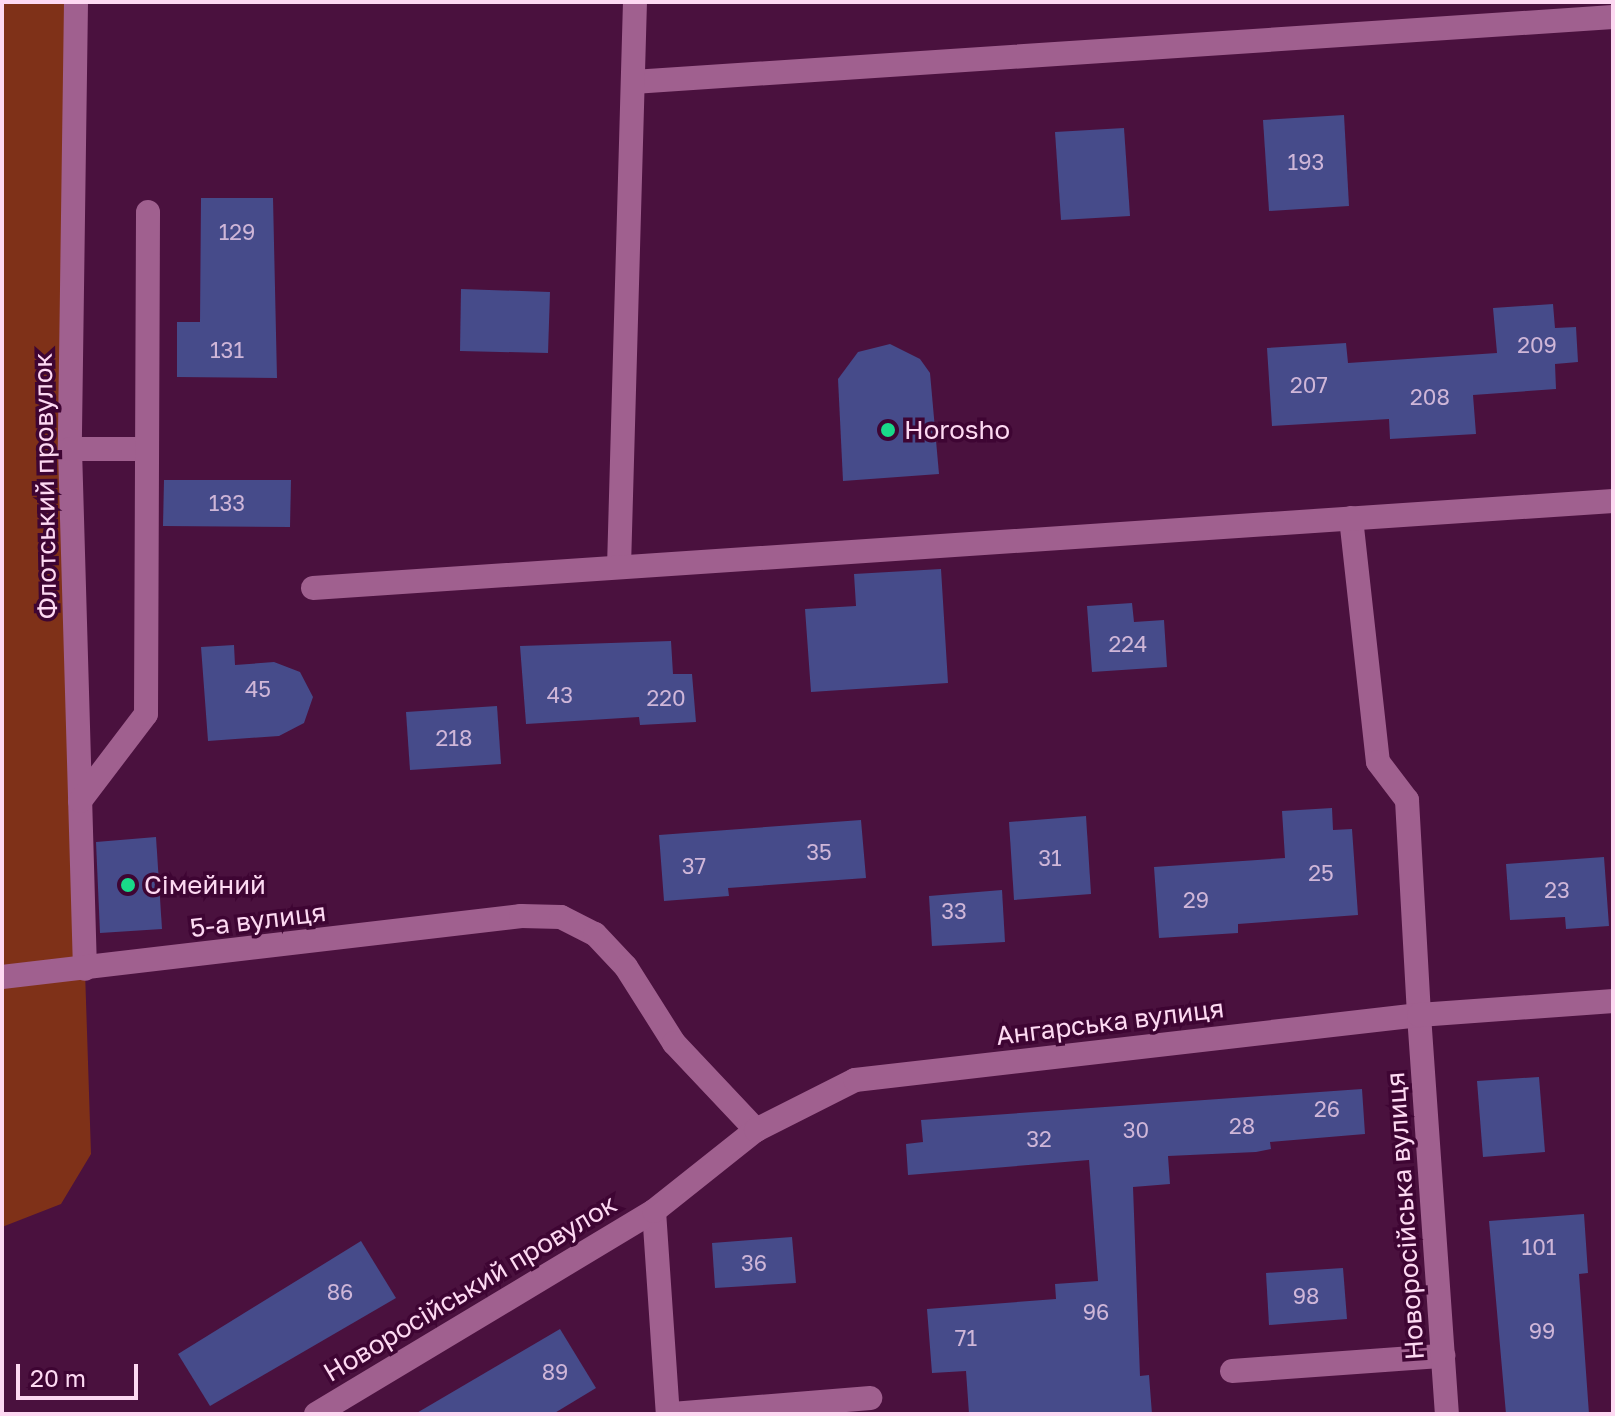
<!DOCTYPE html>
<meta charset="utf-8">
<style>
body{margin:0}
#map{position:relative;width:1615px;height:1416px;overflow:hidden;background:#4a113e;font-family:"Golos Text",sans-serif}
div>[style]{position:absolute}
.green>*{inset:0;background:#7f3118}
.building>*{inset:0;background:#464b8a}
.service>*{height:24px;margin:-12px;padding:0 12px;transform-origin:12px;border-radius:12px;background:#a0608f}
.minor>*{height:24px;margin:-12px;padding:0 12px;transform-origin:12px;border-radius:12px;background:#a0608f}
.dots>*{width:22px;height:22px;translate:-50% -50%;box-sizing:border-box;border:4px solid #3e0533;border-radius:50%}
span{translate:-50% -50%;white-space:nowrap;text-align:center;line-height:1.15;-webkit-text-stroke:7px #3e0533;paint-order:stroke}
.number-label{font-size:22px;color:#cfb6d8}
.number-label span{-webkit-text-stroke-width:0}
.poi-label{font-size:26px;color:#fdd9f2}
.left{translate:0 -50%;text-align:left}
.street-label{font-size:26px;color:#fdd9f2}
.frame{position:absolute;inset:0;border:4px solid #fdd9f2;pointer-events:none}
.scale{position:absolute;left:16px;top:1364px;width:122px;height:36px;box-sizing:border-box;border:4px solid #fdd9f2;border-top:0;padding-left:10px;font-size:24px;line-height:28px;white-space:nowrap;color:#fdd9f2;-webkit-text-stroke:6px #3e0533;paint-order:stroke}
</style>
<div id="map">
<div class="green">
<div style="clip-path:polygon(2px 2px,76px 2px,80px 817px,91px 1154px,61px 1204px,2px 1227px)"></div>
</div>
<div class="building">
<div style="clip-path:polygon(1344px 115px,1349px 206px,1269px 211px,1263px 120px)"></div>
<div style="clip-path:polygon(1124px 128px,1130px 216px,1061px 220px,1055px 132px)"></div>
<div style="clip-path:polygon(201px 198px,273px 198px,277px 378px,177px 377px,177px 322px,200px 322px)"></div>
<div style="clip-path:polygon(461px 289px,550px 292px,548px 353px,460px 351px)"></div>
<div style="clip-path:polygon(1553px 304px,1555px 328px,1576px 327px,1578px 362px,1555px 364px,1556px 389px,1473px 395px,1476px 434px,1390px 439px,1389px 419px,1272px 426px,1267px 348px,1346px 343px,1348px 363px,1497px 353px,1493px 308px)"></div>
<div style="clip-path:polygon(890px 344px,920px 359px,930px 373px,939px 474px,843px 481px,838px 379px,858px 352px)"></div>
<div style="clip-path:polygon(164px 480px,291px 480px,290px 527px,163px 526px)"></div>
<div style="clip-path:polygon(941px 569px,948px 683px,811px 692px,805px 609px,856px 606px,854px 574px)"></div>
<div style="clip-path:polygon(1132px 603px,1134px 622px,1164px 620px,1167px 667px,1092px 672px,1087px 606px)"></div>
<div style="clip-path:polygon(671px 641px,673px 674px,692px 674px,696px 722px,640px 725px,639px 717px,526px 724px,520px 646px)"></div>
<div style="clip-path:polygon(234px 645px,235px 665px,274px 662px,300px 672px,313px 697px,304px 723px,279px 736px,208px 741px,201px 647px)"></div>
<div style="clip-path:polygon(497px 706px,501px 764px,410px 770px,406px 712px)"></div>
<div style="clip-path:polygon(1332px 808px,1333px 830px,1352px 829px,1358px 915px,1238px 924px,1238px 933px,1159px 938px,1154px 867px,1285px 858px,1282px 811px)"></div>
<div style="clip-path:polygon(1086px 816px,1091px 894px,1014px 900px,1009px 822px)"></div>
<div style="clip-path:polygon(861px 820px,866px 878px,728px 888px,729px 896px,664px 901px,659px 835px)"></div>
<div style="clip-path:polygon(156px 837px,162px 929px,100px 933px,96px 842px)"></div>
<div style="clip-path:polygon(1604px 857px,1609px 926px,1566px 929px,1565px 917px,1510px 920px,1506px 864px)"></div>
<div style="clip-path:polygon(1002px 890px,1005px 942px,932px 946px,929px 896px)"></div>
<div style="clip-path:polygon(1539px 1077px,1545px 1152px,1483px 1157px,1477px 1081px)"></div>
<div style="clip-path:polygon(1362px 1089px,1365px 1134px,1270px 1142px,1271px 1149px,1256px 1152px,1168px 1156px,1170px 1184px,1133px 1187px,1140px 1376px,1149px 1375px,1152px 1414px,969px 1414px,966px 1371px,932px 1373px,927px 1309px,1056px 1299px,1055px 1284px,1098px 1281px,1089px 1160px,908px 1175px,906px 1144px,923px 1142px,921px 1120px)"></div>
<div style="clip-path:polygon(1584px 1214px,1588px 1273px,1579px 1274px,1589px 1414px,1506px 1414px,1489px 1221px)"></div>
<div style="clip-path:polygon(792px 1237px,796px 1283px,715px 1288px,712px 1243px)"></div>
<div style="clip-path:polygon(361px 1241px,396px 1298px,210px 1406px,178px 1354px)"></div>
<div style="clip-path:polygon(1343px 1268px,1347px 1319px,1269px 1325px,1266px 1273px)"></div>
<div style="clip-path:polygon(560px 1329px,596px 1388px,553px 1414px,415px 1414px)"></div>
</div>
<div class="service">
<div style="left:76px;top:2px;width:447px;rotate:90.8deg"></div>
<div style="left:70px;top:449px;width:520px;rotate:88.35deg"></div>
<div style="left:633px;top:82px;width:982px;rotate:-3.79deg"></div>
<div style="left:70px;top:449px;width:77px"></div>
<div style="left:1351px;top:518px;width:245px;rotate:83.7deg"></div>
<div style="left:1378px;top:762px;width:48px;rotate:52.7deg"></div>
<div style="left:1407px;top:800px;width:215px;rotate:86.8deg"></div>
<div style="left:619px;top:567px;width:565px;rotate:-88.38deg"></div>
<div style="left:313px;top:588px;width:1303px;rotate:-3.83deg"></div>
<div style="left:80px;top:801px;width:109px;rotate:-52.8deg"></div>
<div style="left:146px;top:714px;width:502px;rotate:-89.77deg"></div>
<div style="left:2px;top:977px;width:523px;rotate:-6.7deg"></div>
<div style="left:521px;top:916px;width:40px;rotate:1.4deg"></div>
<div style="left:561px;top:917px;width:38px;rotate:27deg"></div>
<div style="left:595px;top:934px;width:45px;rotate:46.8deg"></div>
<div style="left:626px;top:967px;width:90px;rotate:57.7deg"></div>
<div style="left:674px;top:1043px;width:120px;rotate:46.7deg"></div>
<div style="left:1232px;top:1371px;width:212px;rotate:-4.1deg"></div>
<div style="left:672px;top:1414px;width:199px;rotate:-4.6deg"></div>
</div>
<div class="minor">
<div style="left:1419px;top:1015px;width:400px;rotate:86deg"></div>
<div style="left:654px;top:1211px;width:203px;rotate:86.1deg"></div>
<div style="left:316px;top:1414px;width:394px;rotate:-31deg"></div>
<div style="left:654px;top:1211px;width:130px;rotate:-38.5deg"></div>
<div style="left:756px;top:1130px;width:111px;rotate:-26.8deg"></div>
<div style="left:855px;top:1080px;width:568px;rotate:-6.57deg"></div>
<div style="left:1419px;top:1015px;width:195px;rotate:-4.1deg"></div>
</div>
<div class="dots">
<div style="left:888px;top:430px;background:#19d989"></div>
<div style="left:128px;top:885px;background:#19d989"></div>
</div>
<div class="number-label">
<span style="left:1306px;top:162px">193</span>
<span style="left:237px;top:232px">129</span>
<span style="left:1537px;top:345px">209</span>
<span style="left:227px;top:350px">131</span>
<span style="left:1309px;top:385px">207</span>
<span style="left:1430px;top:397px">208</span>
<span style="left:227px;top:503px">133</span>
<span style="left:1128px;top:644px">224</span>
<span style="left:258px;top:689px">45</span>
<span style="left:560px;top:695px">43</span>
<span style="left:666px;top:698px">220</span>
<span style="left:454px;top:738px">218</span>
<span style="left:819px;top:852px">35</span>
<span style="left:1050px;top:858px">31</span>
<span style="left:694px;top:866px">37</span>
<span style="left:1321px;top:873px">25</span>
<span style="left:1557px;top:890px">23</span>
<span style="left:1196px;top:900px">29</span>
<span style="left:954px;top:911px">33</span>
<span style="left:1327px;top:1109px">26</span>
<span style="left:1242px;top:1126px">28</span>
<span style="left:1136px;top:1130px">30</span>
<span style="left:1039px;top:1139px">32</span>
<span style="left:1539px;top:1247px">101</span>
<span style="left:754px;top:1263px">36</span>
<span style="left:340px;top:1292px">86</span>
<span style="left:1306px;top:1296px">98</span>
<span style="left:1096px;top:1312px">96</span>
<span style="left:1542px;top:1331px">99</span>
<span style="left:966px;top:1338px">71</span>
<span style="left:555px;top:1372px">89</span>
</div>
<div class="poi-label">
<span class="left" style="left:904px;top:430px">Horosho</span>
<span class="left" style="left:144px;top:885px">Сімейний</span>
</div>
<div class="street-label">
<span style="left:45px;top:486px;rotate:-91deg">Флотський провулок</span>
<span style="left:258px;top:920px;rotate:-7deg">5-а вулиця</span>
<span style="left:1110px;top:1022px;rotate:-7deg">Ангарська вулиця</span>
<span style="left:1405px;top:1216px;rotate:-94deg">Новоросійська вулиця</span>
<span style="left:470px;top:1288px;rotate:-31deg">Новоросійський провулок</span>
</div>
<div class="frame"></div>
<div class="scale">20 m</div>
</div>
